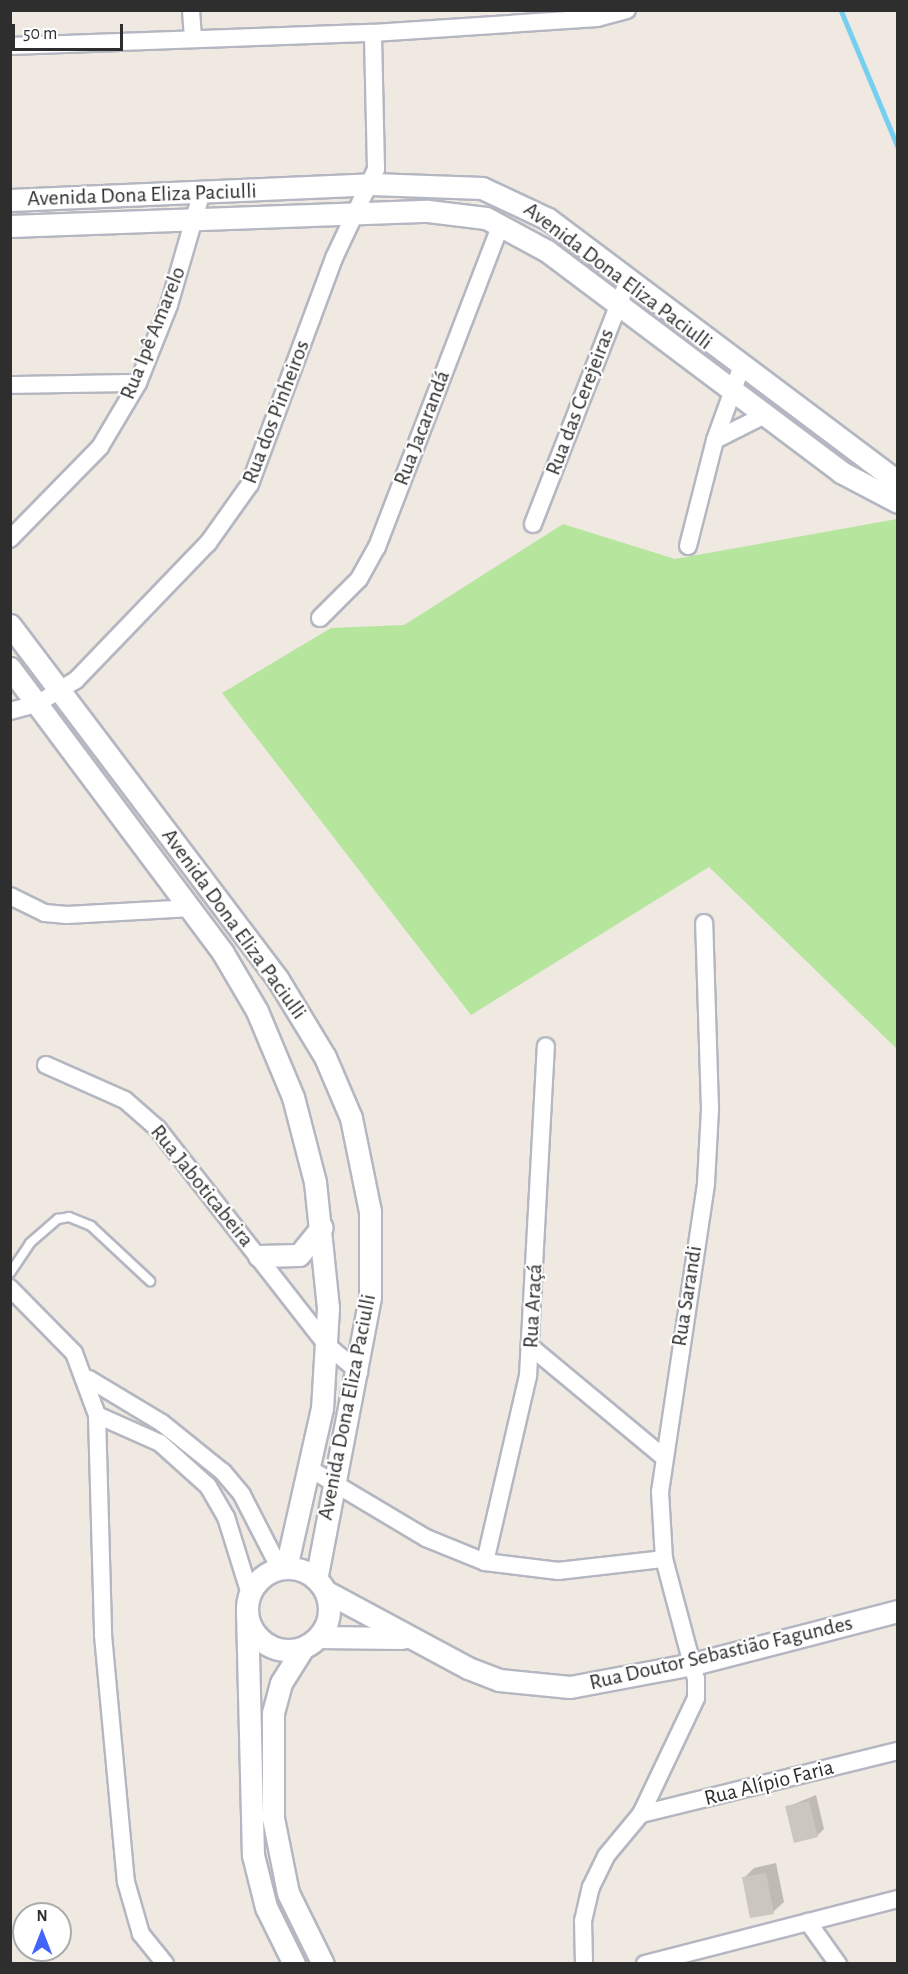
<!DOCTYPE html>
<meta charset="utf-8">
<style>
body{margin:0}
#map{position:relative;width:908px;height:1974px;overflow:hidden;background:#efe9e1;font-family:"Alegreya Sans",sans-serif}
div>[style]{position:absolute}
.green>*{inset:0;background:#b6e59e}
.shadow>*{inset:0;background:#0003}
.stream>*{height:4.5px;margin:-2.25px;padding:0 2.25px;transform-origin:2.25px;border-radius:2.25px;background:#75cff0}
.building>*{inset:0;background:#cbc7bf}
.roads{filter:drop-shadow(2px 0 #b4b7c1) drop-shadow(-2px 0 #b4b7c1) drop-shadow(0 2px #b4b7c1) drop-shadow(0 -2px #b4b7c1)}
.service>*{height:8px;margin:-4px;padding:0 4px;transform-origin:4px;border-radius:4px;background:#fff}
.minor>*{height:16px;margin:-8px;padding:0 8px;transform-origin:8px;border-radius:8px;background:#fff}
.tertiary>*{height:21px;margin:-10.5px;padding:0 10.5px;transform-origin:10.5px;border-radius:10.5px;background:#fff}
.tertiary>.ring{margin:-10.5px;padding:0;box-sizing:content-box;background:none;border:21px solid #fff;border-radius:50%}
span{translate:-50% -50%;white-space:nowrap;text-align:center;line-height:1.15;-webkit-text-stroke:4.5px #fff;paint-order:stroke}
.street-label{font-size:22px;color:#2e2e2e}
.frame{position:absolute;inset:0;border:12px solid #2e2e2e;pointer-events:none}
.north{position:absolute;left:12px;top:1902px;width:60px;height:60px;box-sizing:border-box;background:#fff;border:2px solid #ababab;border-radius:50%;rotate:0deg;font-size:16px;font-weight:700;line-height:24px;text-align:center;color:#2e2e2e}
.north::after{content:'';display:block;margin:auto;width:21px;height:27px;background:#4264fb;clip-path:polygon(50% 0,100% 100%,50% 72%,0 100%)}
.scale{position:absolute;left:12px;top:24px;width:111px;height:27px;box-sizing:border-box;border:3px solid #2e2e2e;border-top:0;padding-left:8px;font-size:18px;line-height:21px;white-space:nowrap;color:#2e2e2e;-webkit-text-stroke:4px #fff;paint-order:stroke}
</style>
<div id="map">
<div class="green">
<div style="clip-path:polygon(897px 519px,897px 1049px,709px 867px,471px 1015px,222px 693px,331px 628px,404px 625px,563px 524px,675px 559px)"></div>
</div>
<div class="shadow">
<div style="clip-path:polygon(816px 1795px,824px 1829px,817px 1836px,787px 1807px)"></div>
<div style="clip-path:polygon(776px 1863px,784px 1902px,773px 1912px,744px 1878px,754px 1868px)"></div>
</div>
<div class="stream">
<div style="left:841px;top:10px;width:148px;rotate:67.4deg"></div>
</div>
<div class="building">
<div style="clip-path:polygon(809px 1801px,818px 1837px,794px 1843px,785px 1806px)"></div>
<div style="clip-path:polygon(766px 1873px,774px 1914px,750px 1918px,742px 1877px)"></div>
</div>
<div class="roads">
<div class="service">
<div style="left:10px;top:1273px;width:36px;rotate:-56deg"></div>
<div style="left:30px;top:1243px;width:37px;rotate:-41deg"></div>
<div style="left:58px;top:1219px;width:11px;rotate:-10deg"></div>
<div style="left:69px;top:1217px;width:24px;rotate:22deg"></div>
<div style="left:91px;top:1226px;width:81px;rotate:43deg"></div>
</div>
<div class="minor">
<div style="left:191px;top:10px;width:28px;rotate:86deg"></div>
<div style="left:10px;top:46px;width:363px;rotate:-2.1deg"></div>
<div style="left:373px;top:33px;width:225px;rotate:-3.8deg"></div>
<div style="left:597px;top:18px;width:31px;rotate:-15deg"></div>
<div style="left:10px;top:385px;width:128px;rotate:-0.9deg"></div>
<div style="left:715px;top:440px;width:56px;rotate:-26.6deg"></div>
<div style="left:533px;top:524px;width:262px;rotate:-68.7deg"></div>
<div style="left:10px;top:539px;width:129px;rotate:-45.6deg"></div>
<div style="left:100px;top:447px;width:74px;rotate:-59.3deg"></div>
<div style="left:138px;top:383px;width:84px;rotate:-68.3deg"></div>
<div style="left:169px;top:305px;width:115px;rotate:-73.8deg"></div>
<div style="left:688px;top:546px;width:109px;rotate:-75.7deg"></div>
<div style="left:715px;top:440px;width:77px;rotate:-70.1deg"></div>
<div style="left:320px;top:618px;width:55px;rotate:-45deg"></div>
<div style="left:359px;top:579px;width:37px;rotate:-61deg"></div>
<div style="left:377px;top:547px;width:346px;rotate:-69deg"></div>
<div style="left:10px;top:711px;width:28px;rotate:-15deg"></div>
<div style="left:37px;top:704px;width:46px;rotate:-31.6deg"></div>
<div style="left:76px;top:680px;width:190px;rotate:-46.1deg"></div>
<div style="left:208px;top:543px;width:72px;rotate:-54.6deg"></div>
<div style="left:250px;top:484px;width:241px;rotate:-69.6deg"></div>
<div style="left:334px;top:258px;width:98px;rotate:-64.7deg"></div>
<div style="left:376px;top:169px;width:136px;rotate:-91.3deg"></div>
<div style="left:10px;top:896px;width:39px;rotate:26deg"></div>
<div style="left:45px;top:913px;width:22px;rotate:5deg"></div>
<div style="left:67px;top:915px;width:125px;rotate:-3.2deg"></div>
<div style="left:46px;top:1065px;width:86px;rotate:23.9deg"></div>
<div style="left:125px;top:1100px;width:44px;rotate:41.3deg"></div>
<div style="left:158px;top:1129px;width:274px;rotate:52deg"></div>
<div style="left:327px;top:1345px;width:42px;rotate:40.2deg"></div>
<div style="left:10px;top:1288px;width:91px;rotate:45.4deg"></div>
<div style="left:74px;top:1353px;width:66px;rotate:69.6deg"></div>
<div style="left:97px;top:1415px;width:220px;rotate:88.4deg"></div>
<div style="left:103px;top:1635px;width:248px;rotate:84.7deg"></div>
<div style="left:126px;top:1882px;width:54px;rotate:73.9deg"></div>
<div style="left:141px;top:1934px;width:38px;rotate:51deg"></div>
<div style="left:531px;top:1347px;width:169px;rotate:39.7deg"></div>
<div style="left:89px;top:1379px;width:85px;rotate:31.1deg"></div>
<div style="left:162px;top:1423px;width:78px;rotate:38.8deg"></div>
<div style="left:223px;top:1472px;width:30px;rotate:50deg"></div>
<div style="left:242px;top:1495px;width:83px;rotate:62.8deg"></div>
<div style="left:97px;top:1415px;width:69px;rotate:24deg"></div>
<div style="left:160px;top:1443px;width:64px;rotate:41.9deg"></div>
<div style="left:208px;top:1486px;width:36px;rotate:60deg"></div>
<div style="left:226px;top:1517px;width:81px;rotate:72.7deg"></div>
<div style="left:312px;top:1470px;width:133px;rotate:30.8deg"></div>
<div style="left:426px;top:1538px;width:64px;rotate:22.1deg"></div>
<div style="left:485px;top:1562px;width:74px;rotate:7deg"></div>
<div style="left:558px;top:1571px;width:107px;rotate:-6.5deg"></div>
<div style="left:485px;top:1562px;width:191px;rotate:-77deg"></div>
<div style="left:528px;top:1376px;width:330px;rotate:-86.9deg"></div>
<div style="left:641px;top:1814px;width:265px;rotate:-13.8deg"></div>
<div style="left:808px;top:1922px;width:52px;rotate:54.5deg"></div>
<div style="left:584px;top:1964px;width:43px;rotate:-91.3deg"></div>
<div style="left:583px;top:1921px;width:35px;rotate:-77deg"></div>
<div style="left:591px;top:1887px;width:34px;rotate:-64deg"></div>
<div style="left:606px;top:1856px;width:55px;rotate:-50.2deg"></div>
<div style="left:641px;top:1814px;width:128px;rotate:-64.6deg"></div>
<div style="left:696px;top:1698px;width:19px;rotate:-90deg"></div>
<div style="left:696px;top:1679px;width:124px;rotate:-104.9deg"></div>
<div style="left:664px;top:1559px;width:67px;rotate:-93.4deg"></div>
<div style="left:660px;top:1492px;width:312px;rotate:-81.5deg"></div>
<div style="left:706px;top:1183px;width:74px;rotate:-86.9deg"></div>
<div style="left:710px;top:1109px;width:186px;rotate:-91.8deg"></div>
<div style="left:645px;top:1964px;width:261px;rotate:-14.4deg"></div>
</div>
<div class="tertiary">
<div style="left:10px;top:200px;width:362px;rotate:-2.5deg"></div>
<div style="left:372px;top:184px;width:110px;rotate:2.1deg"></div>
<div style="left:482px;top:188px;width:73px;rotate:25.2deg"></div>
<div style="left:548px;top:219px;width:438px;rotate:36.9deg"></div>
<div style="left:10px;top:226px;width:418px;rotate:-2.1deg"></div>
<div style="left:428px;top:211px;width:58px;rotate:6.9deg"></div>
<div style="left:486px;top:218px;width:69px;rotate:28.4deg"></div>
<div style="left:547px;top:251px;width:368px;rotate:36.9deg"></div>
<div style="left:841px;top:472px;width:64px;rotate:27.8deg"></div>
<div style="left:10px;top:625px;width:443px;rotate:52.9deg"></div>
<div style="left:277px;top:978px;width:92px;rotate:58.7deg"></div>
<div style="left:325px;top:1057px;width:66px;rotate:66.9deg"></div>
<div style="left:351px;top:1118px;width:95px;rotate:78.5deg"></div>
<div style="left:370px;top:1211px;width:86px;rotate:90deg"></div>
<div style="left:370px;top:1297px;width:287px;rotate:100.8deg"></div>
<div style="left:10px;top:668px;width:356px;rotate:53.2deg"></div>
<div style="left:223px;top:953px;width:67px;rotate:59.6deg"></div>
<div style="left:257px;top:1011px;width:93px;rotate:67.3deg"></div>
<div style="left:293px;top:1097px;width:88px;rotate:75.5deg"></div>
<div style="left:315px;top:1182px;width:127px;rotate:84.1deg"></div>
<div style="left:328px;top:1308px;width:100px;rotate:93.4deg"></div>
<div style="left:322px;top:1408px;width:164px;rotate:102.7deg"></div>
<div style="left:259px;top:1256px;width:40px;rotate:-1.4deg"></div>
<div style="left:299px;top:1255px;width:36px;rotate:-51deg"></div>
<div class="ring" style="left:247px;top:1568px;width:61px;height:61px"></div>
<div style="left:325px;top:1591px;width:162px;rotate:28.3deg"></div>
<div style="left:468px;top:1668px;width:33px;rotate:21deg"></div>
<div style="left:499px;top:1680px;width:71px;rotate:5.6deg"></div>
<div style="left:570px;top:1687px;width:125px;rotate:-10.6deg"></div>
<div style="left:693px;top:1664px;width:212px;rotate:-14.5deg"></div>
<div style="left:247px;top:1611px;width:244px;rotate:88.6deg"></div>
<div style="left:253px;top:1855px;width:54px;rotate:76deg"></div>
<div style="left:266px;top:1907px;width:64px;rotate:63.8deg"></div>
<div style="left:319px;top:1637px;width:83px;rotate:0.7deg"></div>
<div style="left:303px;top:1648px;width:41px;rotate:122.2deg"></div>
<div style="left:281px;top:1683px;width:31px;rotate:105deg"></div>
<div style="left:273px;top:1713px;width:105px;rotate:90deg"></div>
<div style="left:273px;top:1818px;width:76px;rotate:78.7deg"></div>
<div style="left:288px;top:1893px;width:79px;rotate:63.8deg"></div>
</div>
</div>
<div class="street-label">
<span style="left:142px;top:195px;rotate:-2deg">Avenida Dona Eliza Paciulli</span>
<span style="left:618px;top:276px;rotate:37deg">Avenida Dona Eliza Paciulli</span>
<span style="left:153px;top:333px;rotate:-68deg">Rua Ipê Amarelo</span>
<span style="left:580px;top:402px;rotate:-69deg">Rua das Cerejeiras</span>
<span style="left:276px;top:412px;rotate:-69deg">Rua dos Pinheiros</span>
<span style="left:422px;top:428px;rotate:-69deg">Rua Jacarandá</span>
<span style="left:234px;top:924px;rotate:54deg">Avenida Dona Eliza Paciulli</span>
<span style="left:202px;top:1186px;rotate:51deg">Rua Jaboticabeira</span>
<span style="left:687px;top:1296px;rotate:-81deg">Rua Sarandi</span>
<span style="left:533px;top:1306px;rotate:-87deg">Rua Araçá</span>
<span style="left:347px;top:1407px;rotate:-79deg">Avenida Dona Eliza Paciulli</span>
<span style="left:721px;top:1653px;rotate:-13deg">Rua Doutor Sebastião Fagundes</span>
<span style="left:769px;top:1783px;rotate:-14deg">Rua Alípio Faria</span>
</div>
<div class="frame"></div>
<div class="north">N</div>
<div class="scale">50 m</div>
</div>
